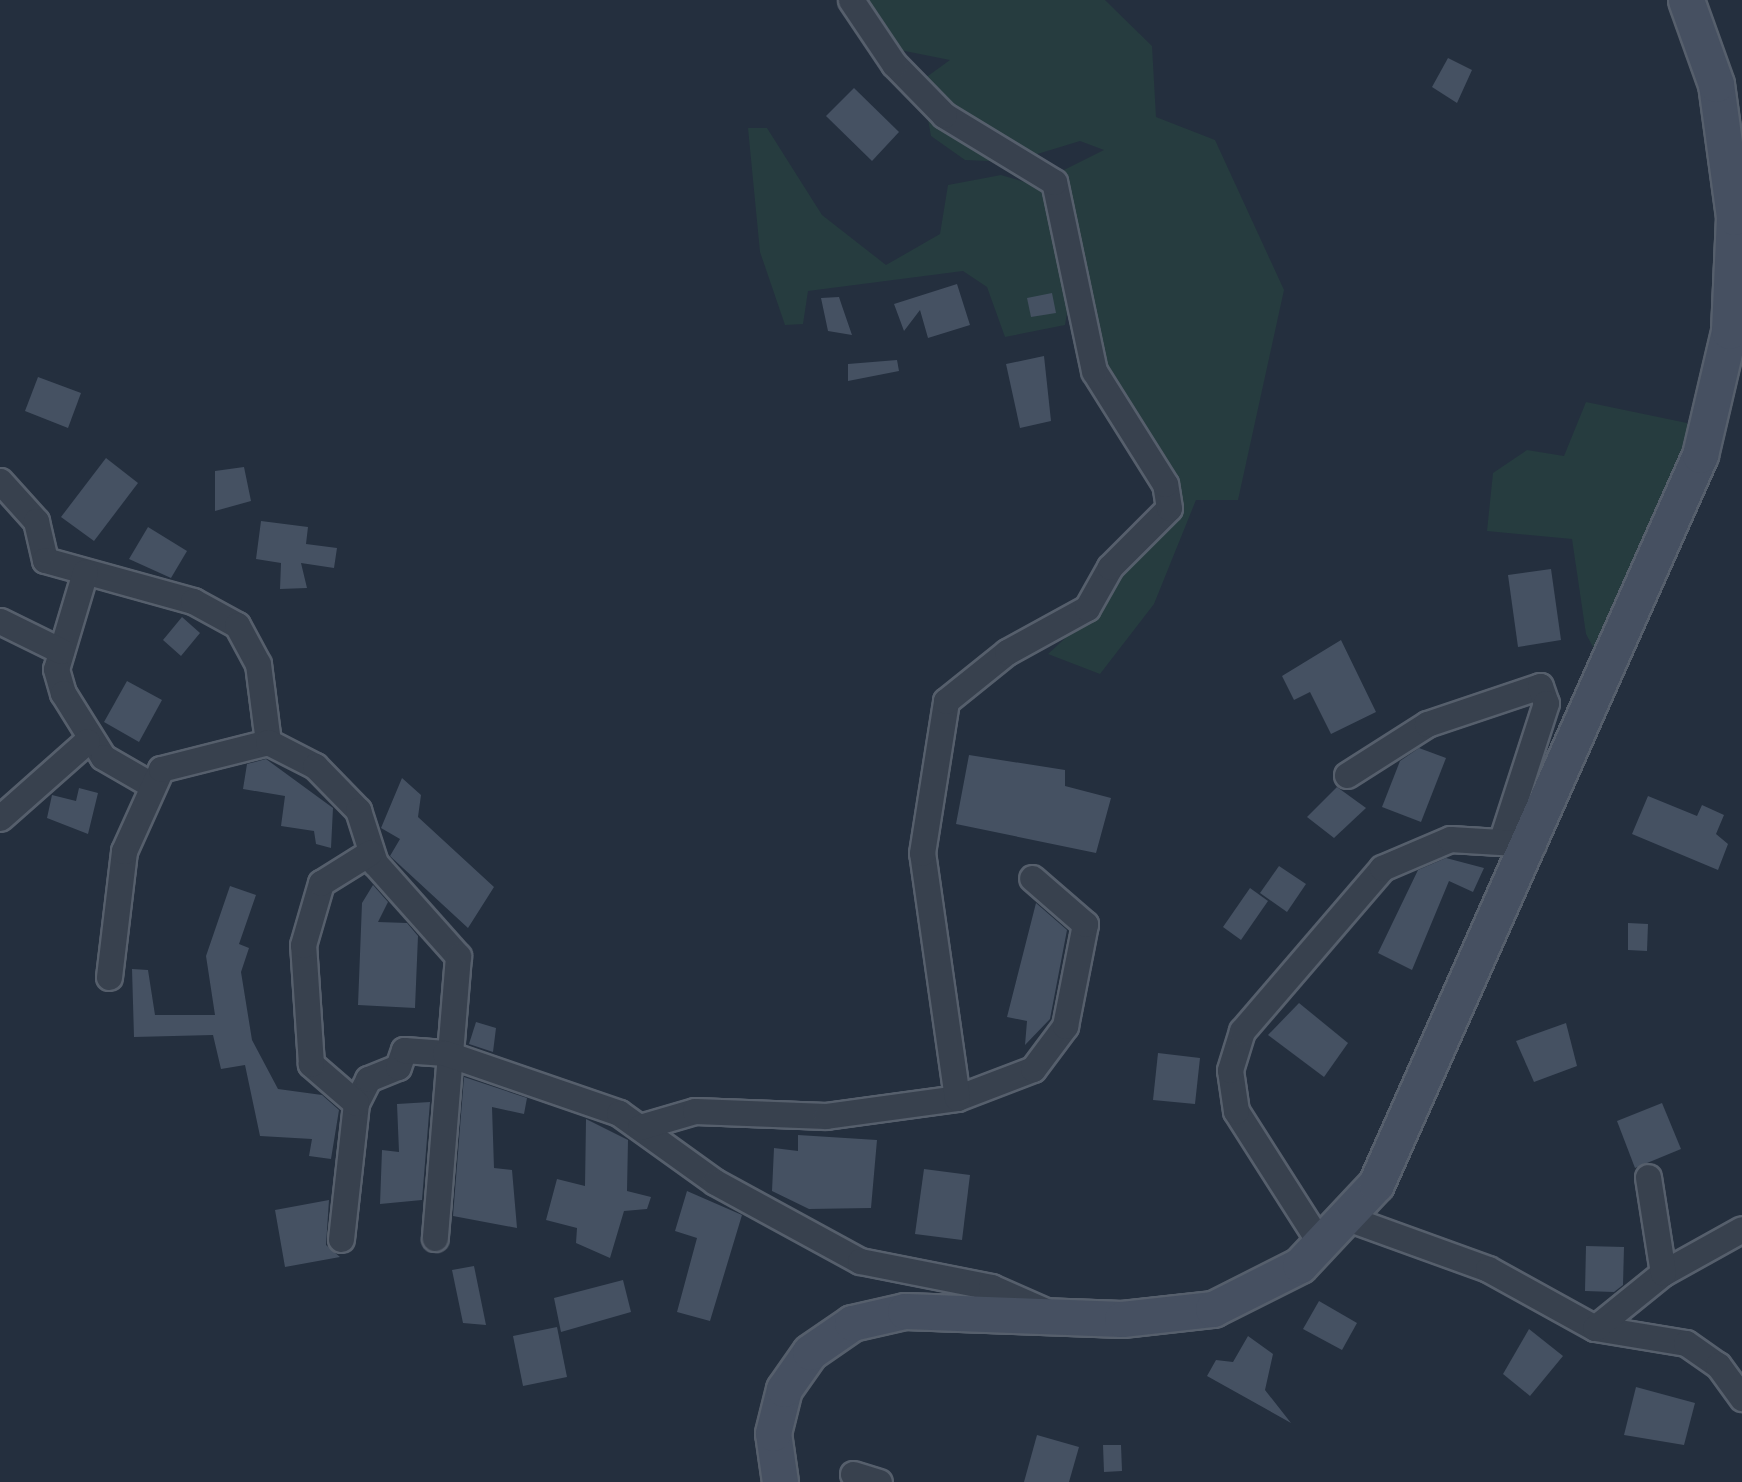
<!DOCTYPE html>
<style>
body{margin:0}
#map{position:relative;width:1742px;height:1482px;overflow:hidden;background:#242f3e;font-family:Karla,sans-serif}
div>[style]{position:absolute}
.green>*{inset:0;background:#263c3f}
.building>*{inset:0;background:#455162}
.roads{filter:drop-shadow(2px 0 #565f6c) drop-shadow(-2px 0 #565f6c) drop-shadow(0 2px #565f6c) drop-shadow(0 -2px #565f6c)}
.minor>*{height:25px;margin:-12.5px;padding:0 12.5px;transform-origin:12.5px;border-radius:12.5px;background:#38414e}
.secondary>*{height:35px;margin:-17.5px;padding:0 17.5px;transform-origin:17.5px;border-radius:17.5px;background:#465061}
span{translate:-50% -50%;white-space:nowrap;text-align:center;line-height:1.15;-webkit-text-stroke:8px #1d2633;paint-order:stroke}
</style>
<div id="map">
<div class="green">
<div style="clip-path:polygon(860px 0,1105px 0,1152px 46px,1156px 117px,1215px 140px,1284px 290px,1238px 500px,1196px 500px,1154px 604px,1100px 674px,1048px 654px,1097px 609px,1171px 511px,1109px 401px,1062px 171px,1104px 150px,1080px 141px,1011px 162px,965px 160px,931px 136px,921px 81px,950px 60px,890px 48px)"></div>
<div style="clip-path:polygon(748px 128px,767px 128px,822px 215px,886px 265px,940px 234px,948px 185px,1001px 175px,1038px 186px,1062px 229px,1071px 288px,1065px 325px,1005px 337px,987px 287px,963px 271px,808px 291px,803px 324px,785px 325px,760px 252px)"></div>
<div style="clip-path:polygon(1586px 402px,1687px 423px,1690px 453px,1605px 669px,1586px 634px,1572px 539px,1487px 531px,1493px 473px,1527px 450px,1564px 456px)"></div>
</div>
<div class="building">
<div style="clip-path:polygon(1448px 58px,1472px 70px,1457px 103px,1432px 87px)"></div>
<div style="clip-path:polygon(854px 88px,899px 132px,872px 161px,826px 116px)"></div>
<div style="clip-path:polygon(957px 284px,970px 325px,928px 338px,920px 310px,904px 331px,894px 304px)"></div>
<div style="clip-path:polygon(1052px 293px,1056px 313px,1031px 317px,1027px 298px)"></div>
<div style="clip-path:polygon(839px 297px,842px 306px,852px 335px,828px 331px,821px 298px)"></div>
<div style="clip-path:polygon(1044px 356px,1051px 421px,1020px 428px,1006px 364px)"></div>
<div style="clip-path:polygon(897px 360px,899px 371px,848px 381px,848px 364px)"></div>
<div style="clip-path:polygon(38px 377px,81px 393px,68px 428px,25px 411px)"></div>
<div style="clip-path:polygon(106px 458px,138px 483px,94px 541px,61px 517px)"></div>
<div style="clip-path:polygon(244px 467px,251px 501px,215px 511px,215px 471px)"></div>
<div style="clip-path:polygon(261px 521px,308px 527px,306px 544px,337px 548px,334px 568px,301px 563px,307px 588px,280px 589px,281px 563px,256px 559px)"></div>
<div style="clip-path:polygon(148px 527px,187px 551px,171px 578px,129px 559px)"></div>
<div style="clip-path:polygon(1551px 569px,1561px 640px,1518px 647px,1508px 575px)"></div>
<div style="clip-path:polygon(182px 617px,200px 633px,181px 656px,163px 640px)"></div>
<div style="clip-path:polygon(1341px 640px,1376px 712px,1331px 734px,1310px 692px,1294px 700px,1282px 676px)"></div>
<div style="clip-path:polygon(127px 681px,162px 700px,139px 742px,104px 722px)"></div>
<div style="clip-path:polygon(1419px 748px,1446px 758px,1421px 822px,1382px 807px,1400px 761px)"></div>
<div style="clip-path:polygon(969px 755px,1065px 770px,1065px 786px,1111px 798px,1096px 853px,956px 824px)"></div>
<div style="clip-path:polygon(266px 759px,333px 808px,331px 848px,316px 844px,314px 831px,281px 826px,285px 796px,243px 789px,247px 764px)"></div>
<div style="clip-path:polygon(402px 778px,421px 795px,418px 817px,494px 887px,468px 928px,390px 856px,400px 839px,381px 828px)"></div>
<div style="clip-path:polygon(1337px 787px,1366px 808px,1334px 838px,1307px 817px)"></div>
<div style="clip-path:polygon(79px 788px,98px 793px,88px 834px,47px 818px,52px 795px,76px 801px)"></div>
<div style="clip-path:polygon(1648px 796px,1697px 816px,1702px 805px,1724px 815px,1716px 834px,1728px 844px,1718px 870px,1632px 834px)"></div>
<div style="clip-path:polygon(1446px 858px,1484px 868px,1473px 892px,1449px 881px,1412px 970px,1378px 953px,1418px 870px)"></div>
<div style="clip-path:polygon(1279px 866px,1306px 884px,1287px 912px,1260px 893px)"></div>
<div style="clip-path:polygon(373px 885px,388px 902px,378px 922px,407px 923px,418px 936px,415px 1008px,358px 1005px,362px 903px)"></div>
<div style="clip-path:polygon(230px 886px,256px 895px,239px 944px,249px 948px,241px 972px,252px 1040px,278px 1089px,322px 1095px,339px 1110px,331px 1159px,309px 1156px,312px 1139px,260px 1136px,245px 1065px,221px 1069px,213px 1035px,134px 1037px,132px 969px,148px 970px,155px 1015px,215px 1015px,206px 956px)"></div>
<div style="clip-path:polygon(1250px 888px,1268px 901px,1241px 940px,1223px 927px)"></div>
<div style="clip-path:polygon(1036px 903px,1067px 930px,1050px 1019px,1025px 1045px,1027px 1021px,1007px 1017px)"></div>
<div style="clip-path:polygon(1628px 923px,1648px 924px,1647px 951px,1628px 950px)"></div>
<div style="clip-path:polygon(1299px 1003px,1348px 1043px,1324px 1077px,1268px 1035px)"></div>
<div style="clip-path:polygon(476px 1022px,496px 1028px,493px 1052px,469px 1044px)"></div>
<div style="clip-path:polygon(1566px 1023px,1577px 1066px,1534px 1082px,1516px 1041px)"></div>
<div style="clip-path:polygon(1158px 1053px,1200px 1058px,1195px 1104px,1153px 1100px)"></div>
<div style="clip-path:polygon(464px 1077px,527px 1098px,524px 1114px,492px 1107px,494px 1168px,512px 1170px,517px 1228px,453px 1216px)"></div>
<div style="clip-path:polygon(430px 1102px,422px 1200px,380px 1204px,382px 1150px,399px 1152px,397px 1104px)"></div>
<div style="clip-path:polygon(1662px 1103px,1681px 1149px,1635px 1168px,1617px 1121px)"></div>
<div style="clip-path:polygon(586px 1119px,628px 1140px,627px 1191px,651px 1197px,647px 1209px,624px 1211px,610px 1258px,576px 1243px,577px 1228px,546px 1220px,557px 1179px,585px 1186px)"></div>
<div style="clip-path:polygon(798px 1135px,877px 1140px,871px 1208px,809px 1209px,772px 1191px,774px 1148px,798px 1151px)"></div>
<div style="clip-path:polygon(924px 1169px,970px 1175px,962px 1240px,915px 1234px)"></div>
<div style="clip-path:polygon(687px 1191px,742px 1215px,710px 1321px,677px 1312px,697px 1238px,675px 1231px)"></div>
<div style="clip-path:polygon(329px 1200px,326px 1245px,340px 1257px,285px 1267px,275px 1210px)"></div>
<div style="clip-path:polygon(1586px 1246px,1624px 1247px,1623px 1285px,1614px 1292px,1585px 1291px)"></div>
<div style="clip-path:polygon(474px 1266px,486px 1325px,463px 1323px,452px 1270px)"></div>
<div style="clip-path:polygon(623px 1280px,631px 1312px,561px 1332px,554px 1298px)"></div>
<div style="clip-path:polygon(1319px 1301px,1357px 1323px,1342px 1350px,1303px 1329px)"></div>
<div style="clip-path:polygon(557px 1327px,567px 1377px,523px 1386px,513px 1336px)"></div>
<div style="clip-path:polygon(1529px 1329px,1563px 1356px,1530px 1396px,1503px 1374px)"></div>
<div style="clip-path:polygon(1248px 1336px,1273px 1354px,1265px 1390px,1291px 1423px,1207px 1376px,1216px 1360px,1233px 1362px)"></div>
<div style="clip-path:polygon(1636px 1387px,1695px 1403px,1684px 1445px,1624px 1435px)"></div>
<div style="clip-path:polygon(1037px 1435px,1079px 1447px,1069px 1482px,1024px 1482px)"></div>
<div style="clip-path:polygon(1103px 1445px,1121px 1445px,1122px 1471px,1104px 1472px)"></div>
</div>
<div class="roads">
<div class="minor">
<div style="left:0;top:481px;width:54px;rotate:48deg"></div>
<div style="left:36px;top:521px;width:40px;rotate:77deg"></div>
<div style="left:45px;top:560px;width:154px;rotate:15.5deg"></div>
<div style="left:193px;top:601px;width:50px;rotate:28.6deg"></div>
<div style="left:237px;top:625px;width:44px;rotate:61.7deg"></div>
<div style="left:258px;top:664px;width:79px;rotate:82.7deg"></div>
<div style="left:85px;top:572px;width:101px;rotate:106.6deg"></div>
<div style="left:56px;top:669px;width:25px;rotate:74deg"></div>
<div style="left:63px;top:693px;width:75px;rotate:58deg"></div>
<div style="left:103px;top:757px;width:52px;rotate:30deg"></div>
<div style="left:0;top:621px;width:68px;rotate:26.2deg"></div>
<div style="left:1347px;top:775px;width:95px;rotate:-32.5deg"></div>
<div style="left:1427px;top:724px;width:119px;rotate:-18.6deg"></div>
<div style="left:1540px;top:686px;width:18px;rotate:71deg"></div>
<div style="left:1546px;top:703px;width:140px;rotate:107.9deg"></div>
<div style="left:0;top:818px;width:116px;rotate:-41.5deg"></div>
<div style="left:109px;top:977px;width:127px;rotate:-83.2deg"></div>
<div style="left:124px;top:851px;width:90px;rotate:-65.7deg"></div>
<div style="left:161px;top:769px;width:110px;rotate:-14.2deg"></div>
<div style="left:268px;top:742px;width:53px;rotate:27.1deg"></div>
<div style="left:315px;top:766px;width:62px;rotate:45.7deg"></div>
<div style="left:358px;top:810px;width:56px;rotate:72.2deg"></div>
<div style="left:375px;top:863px;width:125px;rotate:48.3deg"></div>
<div style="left:458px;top:956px;width:283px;rotate:94.7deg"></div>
<div style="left:957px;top:1098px;width:81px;rotate:-20.9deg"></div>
<div style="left:1033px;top:1069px;width:54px;rotate:-53.3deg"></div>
<div style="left:1065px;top:1026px;width:104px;rotate:-78.9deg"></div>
<div style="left:1085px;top:924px;width:70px;rotate:-139deg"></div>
<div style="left:356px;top:1103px;width:27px;rotate:-63deg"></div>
<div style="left:368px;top:1079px;width:32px;rotate:-22deg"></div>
<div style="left:398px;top:1067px;width:18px;rotate:-71deg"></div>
<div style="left:404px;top:1050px;width:41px;rotate:4.2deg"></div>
<div style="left:445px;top:1053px;width:184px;rotate:19deg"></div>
<div style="left:619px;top:1113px;width:118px;rotate:35.7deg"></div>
<div style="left:715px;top:1182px;width:165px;rotate:28.6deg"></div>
<div style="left:860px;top:1261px;width:134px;rotate:11.2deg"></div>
<div style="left:991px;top:1287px;width:62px;rotate:23.7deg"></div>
<div style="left:640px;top:1127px;width:57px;rotate:-16.2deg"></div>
<div style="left:695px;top:1111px;width:131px;rotate:2.2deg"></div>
<div style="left:826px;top:1116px;width:132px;rotate:-7.8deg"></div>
<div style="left:957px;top:1098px;width:247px;rotate:-98.1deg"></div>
<div style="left:922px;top:853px;width:154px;rotate:-81deg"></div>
<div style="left:946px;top:701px;width:78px;rotate:-38.8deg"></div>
<div style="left:1007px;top:652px;width:91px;rotate:-28.8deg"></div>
<div style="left:1087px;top:608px;width:47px;rotate:-60.7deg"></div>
<div style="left:1110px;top:567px;width:83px;rotate:-45deg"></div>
<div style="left:1169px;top:508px;width:24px;rotate:-99deg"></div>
<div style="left:1165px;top:484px;width:133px;rotate:-122.1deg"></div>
<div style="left:1094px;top:371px;width:193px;rotate:-101.9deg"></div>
<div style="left:1054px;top:182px;width:129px;rotate:-148.7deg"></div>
<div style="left:944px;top:115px;width:71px;rotate:-134.4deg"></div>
<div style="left:894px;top:64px;width:77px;rotate:-123.9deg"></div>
<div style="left:1350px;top:1219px;width:147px;rotate:19.9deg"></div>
<div style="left:1488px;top:1269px;width:122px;rotate:28.9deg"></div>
<div style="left:1595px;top:1328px;width:92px;rotate:9.4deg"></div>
<div style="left:1686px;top:1343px;width:39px;rotate:35deg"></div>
<div style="left:1718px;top:1365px;width:41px;rotate:54deg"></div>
<div style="left:341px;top:1239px;width:137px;rotate:-83.7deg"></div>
<div style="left:356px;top:1103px;width:60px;rotate:-139.1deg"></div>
<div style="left:311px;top:1064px;width:119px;rotate:-93.8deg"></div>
<div style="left:303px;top:945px;width:65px;rotate:-73.8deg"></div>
<div style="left:321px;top:883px;width:57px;rotate:-32deg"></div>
<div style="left:1322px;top:1246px;width:160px;rotate:-122.5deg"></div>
<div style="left:1236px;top:1111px;width:41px;rotate:-98.3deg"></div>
<div style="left:1230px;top:1070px;width:41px;rotate:-72.9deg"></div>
<div style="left:1242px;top:1031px;width:215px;rotate:-49.3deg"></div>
<div style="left:1382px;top:868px;width:74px;rotate:-23.1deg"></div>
<div style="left:1450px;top:839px;width:83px;rotate:3.4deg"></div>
<div style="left:1663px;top:1273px;width:90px;rotate:-29.1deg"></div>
<div style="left:1595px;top:1328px;width:87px;rotate:-39deg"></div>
<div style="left:1663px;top:1273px;width:97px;rotate:-98.9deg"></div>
<div style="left:853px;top:1474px;width:27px;rotate:17deg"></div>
</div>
<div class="secondary">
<div style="left:780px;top:1482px;width:49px;rotate:-98.1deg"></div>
<div style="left:773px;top:1433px;width:45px;rotate:-76deg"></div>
<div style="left:784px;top:1389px;width:45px;rotate:-54.9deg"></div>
<div style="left:810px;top:1352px;width:51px;rotate:-34.6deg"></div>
<div style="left:852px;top:1323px;width:54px;rotate:-12.8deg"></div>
<div style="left:905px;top:1311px;width:217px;rotate:2.1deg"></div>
<div style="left:1122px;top:1319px;width:92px;rotate:-6.3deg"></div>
<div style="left:1213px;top:1309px;width:97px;rotate:-26.8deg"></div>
<div style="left:1300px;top:1265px;width:111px;rotate:-46.8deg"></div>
<div style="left:1376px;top:1184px;width:798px;rotate:-66.04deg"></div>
<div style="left:1700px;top:455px;width:127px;rotate:-76.8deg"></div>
<div style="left:1729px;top:331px;width:114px;rotate:-87.5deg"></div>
<div style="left:1734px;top:217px;width:134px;rotate:-97.7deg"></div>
<div style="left:1716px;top:84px;width:89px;rotate:-109.7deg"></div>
</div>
</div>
</div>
